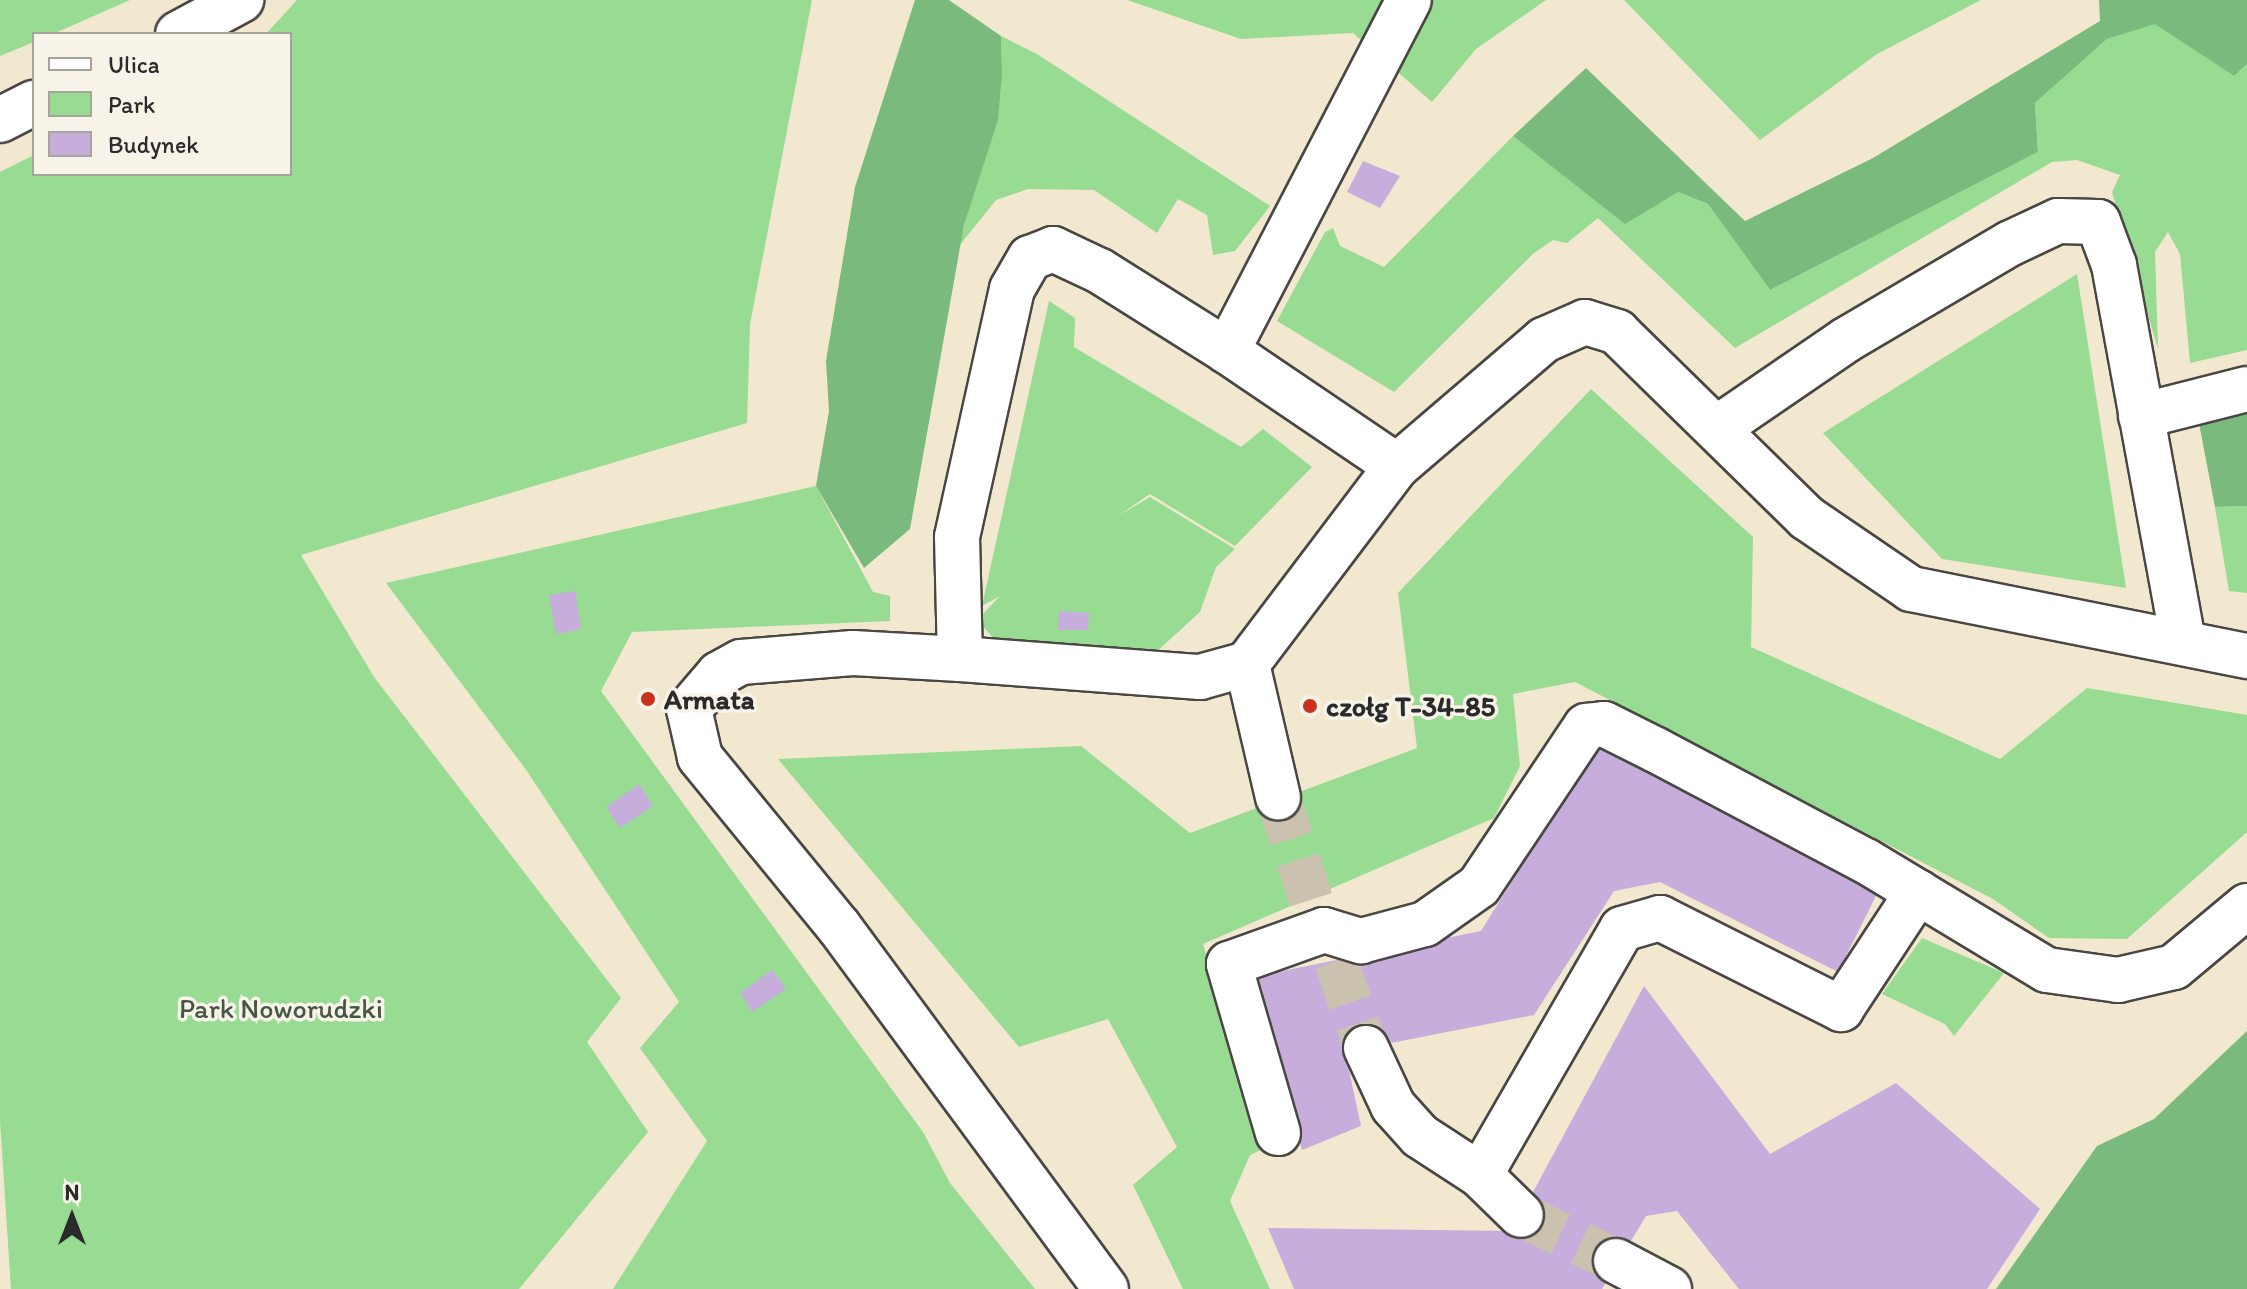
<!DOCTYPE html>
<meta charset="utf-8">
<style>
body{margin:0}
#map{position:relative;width:2247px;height:1289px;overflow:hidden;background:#f2e7cf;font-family:Itim,sans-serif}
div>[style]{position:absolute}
.green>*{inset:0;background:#98db93}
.forest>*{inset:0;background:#7abb7d}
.building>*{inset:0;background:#c6addb}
.minor-tunnel>*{height:44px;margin-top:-22px;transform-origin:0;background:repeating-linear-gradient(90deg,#cac1ae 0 44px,transparent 0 66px)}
.roads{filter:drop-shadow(2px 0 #494744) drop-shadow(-2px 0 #494744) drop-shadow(0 2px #494744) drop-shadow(0 -2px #494744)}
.minor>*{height:44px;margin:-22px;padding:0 22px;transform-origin:22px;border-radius:22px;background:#fff}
.dots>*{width:22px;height:22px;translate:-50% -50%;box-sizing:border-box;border:4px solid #f7f3e8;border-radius:50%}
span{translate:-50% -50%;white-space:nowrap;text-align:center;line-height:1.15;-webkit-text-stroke:7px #f7f3e8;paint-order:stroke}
.poi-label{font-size:28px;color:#2b2b2b;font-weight:700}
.left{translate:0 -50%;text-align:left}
.park-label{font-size:28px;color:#465745}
.legend{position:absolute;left:32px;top:32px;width:260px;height:144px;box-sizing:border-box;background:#f7f3e8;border:2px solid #a5a39c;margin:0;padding:10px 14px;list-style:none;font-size:24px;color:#2b2b2b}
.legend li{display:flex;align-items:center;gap:16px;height:40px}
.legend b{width:40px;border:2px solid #a5a39c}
.north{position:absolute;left:32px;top:1177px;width:80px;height:80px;-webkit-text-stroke:6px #f7f3e8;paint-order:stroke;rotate:0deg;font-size:22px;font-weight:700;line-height:32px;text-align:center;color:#2b2b2b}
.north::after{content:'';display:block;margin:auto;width:28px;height:36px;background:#2b2b2b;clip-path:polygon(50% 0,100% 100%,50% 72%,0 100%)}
</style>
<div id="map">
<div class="green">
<div style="clip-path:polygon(0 0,130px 0,53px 34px,34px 34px,34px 42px,0 56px)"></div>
<div style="clip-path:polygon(297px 0,812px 0,750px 324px,747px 423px,301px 555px,374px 677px,621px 998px,587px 1042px,648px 1132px,519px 1289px,11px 1289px,0 1121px,0 172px,34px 155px,34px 174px,290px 174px,290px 34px,266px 34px)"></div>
<div style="clip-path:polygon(1127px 0,1546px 0,1476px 49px,1432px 102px,1353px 33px,1241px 39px)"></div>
<div style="clip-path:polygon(1624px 0,1981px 0,1877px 54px,1760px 140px)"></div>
<div style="clip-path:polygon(2155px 23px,2234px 76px,2247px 64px,2247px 350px,2190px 363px,2180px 254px,2168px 232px,2155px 252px,2158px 349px,2112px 192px,2120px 175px,2077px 160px,2052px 162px,1735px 348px,1598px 218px,1567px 243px,1553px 240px,1534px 253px,1394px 392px,1277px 321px,1325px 232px,1333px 228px,1340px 246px,1384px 267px,1513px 136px,1624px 223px,1678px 192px,1708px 204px,1770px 290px,2038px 152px,2035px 103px,2107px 39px)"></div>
<div style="clip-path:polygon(1001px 36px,1037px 54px,1270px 206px,1235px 251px,1213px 255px,1207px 215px,1178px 199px,1157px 233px,1094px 190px,1028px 189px,996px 200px,959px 246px,1002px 73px)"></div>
<div style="clip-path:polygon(2077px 274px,2126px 588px,1942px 559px,1823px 433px)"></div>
<div style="clip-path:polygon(1049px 301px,1075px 318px,1074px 347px,1241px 447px,1263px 429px,1312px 467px,1235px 546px,1150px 494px,1118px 516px,1150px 497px,1235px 549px,1216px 567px,1200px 612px,1154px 654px,997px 642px,977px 620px,1000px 596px,982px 606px)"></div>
<div style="clip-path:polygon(1591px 389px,1753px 537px,1751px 647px,2000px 759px,2087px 688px,2247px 715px,2247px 832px,2127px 939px,2049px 938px,1993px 899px,1575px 682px,1513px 694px,1520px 766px,1494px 818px,1203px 944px,1265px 1148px,1250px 1155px,1230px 1201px,1270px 1289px,1183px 1289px,1133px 1185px,1177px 1147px,1108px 1019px,1019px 1047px,778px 759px,1081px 746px,1190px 833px,1417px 748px,1398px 593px)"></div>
<div style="clip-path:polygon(816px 486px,873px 592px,890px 596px,890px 621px,632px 632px,601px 691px,923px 1132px,950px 1183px,1035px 1289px,613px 1289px,707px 1141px,640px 1048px,679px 1002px,527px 771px,386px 583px)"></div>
<div style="clip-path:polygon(2247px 506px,2247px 593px,2229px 591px,2215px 507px)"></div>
<div style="clip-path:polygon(1922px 938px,2004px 973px,1954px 1036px,1945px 1024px,1882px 994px)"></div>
</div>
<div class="forest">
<div style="clip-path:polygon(915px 0,949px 0,1001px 36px,1002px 73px,998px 120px,964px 225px,910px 529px,864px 568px,816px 486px,829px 411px,826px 361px,855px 187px)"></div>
<div style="clip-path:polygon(2099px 0,2247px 0,2247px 64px,2234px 76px,2155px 24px,2107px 39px,2035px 103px,2038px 152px,1770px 290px,1708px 204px,1678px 192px,1625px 224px,1513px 136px,1586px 68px,1745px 221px,1873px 158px,2100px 21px)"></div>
<div style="clip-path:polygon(2247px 414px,2247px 506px,2215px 507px,2199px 423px)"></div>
<div style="clip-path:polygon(2247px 1031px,2247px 1289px,1996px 1289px,2097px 1146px,2154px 1119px)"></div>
</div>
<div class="building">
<div style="clip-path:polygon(1363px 161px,1400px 176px,1380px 208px,1347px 192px)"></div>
<div style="clip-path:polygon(575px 591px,581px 629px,556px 634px,549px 595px)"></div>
<div style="clip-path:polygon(1059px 611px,1089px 613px,1088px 630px,1058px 630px)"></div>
<div style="clip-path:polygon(1598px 743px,1880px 888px,1838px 972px,1660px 882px,1614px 891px,1534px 1015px,1345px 1052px,1361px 1126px,1302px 1150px,1252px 977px,1481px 931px)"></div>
<div style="clip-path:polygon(639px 784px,653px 806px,620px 828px,606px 807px)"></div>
<div style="clip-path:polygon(772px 970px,786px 989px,752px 1012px,740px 993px)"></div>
<div style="clip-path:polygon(1644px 986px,1770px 1154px,1896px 1083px,2040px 1209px,1987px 1289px,1739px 1289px,1677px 1211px,1646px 1216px,1602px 1289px,1294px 1289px,1268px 1228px,1512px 1231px)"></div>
</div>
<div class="minor-tunnel">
<div style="left:1278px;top:797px;width:108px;rotate:72.2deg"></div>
<div style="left:1336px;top:961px;width:92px;rotate:71deg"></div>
<div style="left:1521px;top:1215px;width:106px;rotate:25.8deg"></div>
</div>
<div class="roads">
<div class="minor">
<div style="left:178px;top:34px;width:72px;rotate:-28.4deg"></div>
<div style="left:0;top:120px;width:38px;rotate:-27deg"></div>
<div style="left:1227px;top:351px;width:205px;rotate:34.1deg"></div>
<div style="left:1397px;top:466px;width:194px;rotate:-40.6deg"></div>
<div style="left:1544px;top:340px;width:45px;rotate:-23.7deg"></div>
<div style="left:1585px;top:322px;width:34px;rotate:17deg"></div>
<div style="left:1617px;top:332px;width:266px;rotate:44.4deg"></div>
<div style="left:1807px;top:518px;width:126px;rotate:34.3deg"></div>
<div style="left:1911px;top:589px;width:343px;rotate:11.3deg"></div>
<div style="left:2141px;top:416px;width:109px;rotate:-14.3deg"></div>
<div style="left:1719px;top:427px;width:154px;rotate:-34.4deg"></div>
<div style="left:1846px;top:340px;width:191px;rotate:-30.5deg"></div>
<div style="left:2011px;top:243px;width:52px;rotate:-25.1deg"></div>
<div style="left:2058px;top:221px;width:40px;rotate:1.4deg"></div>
<div style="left:2098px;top:222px;width:46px;rotate:69.6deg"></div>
<div style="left:2114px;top:265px;width:382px;rotate:79.6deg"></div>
<div style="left:960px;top:659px;width:241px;rotate:4.3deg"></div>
<div style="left:1200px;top:677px;width:49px;rotate:-15.5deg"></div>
<div style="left:1247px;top:664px;width:248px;rotate:-52.9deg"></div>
<div style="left:1247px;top:664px;width:137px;rotate:76.9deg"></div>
<div style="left:1366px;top:1048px;width:64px;rotate:65deg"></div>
<div style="left:1393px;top:1106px;width:40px;rotate:48deg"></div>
<div style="left:1420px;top:1136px;width:72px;rotate:33deg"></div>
<div style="left:1480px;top:1175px;width:284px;rotate:-60deg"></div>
<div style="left:1622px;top:929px;width:40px;rotate:-16deg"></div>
<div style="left:1660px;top:918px;width:203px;rotate:26.7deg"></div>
<div style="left:1841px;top:1009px;width:140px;rotate:-56.7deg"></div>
<div style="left:1278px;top:1133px;width:176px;rotate:-106.2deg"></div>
<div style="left:1229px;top:964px;width:101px;rotate:-19.7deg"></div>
<div style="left:1324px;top:930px;width:39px;rotate:17deg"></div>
<div style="left:1361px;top:941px;width:66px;rotate:-14.9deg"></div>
<div style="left:1425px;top:924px;width:66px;rotate:-35.1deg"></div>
<div style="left:1479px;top:886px;width:192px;rotate:-56.2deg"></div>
<div style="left:1586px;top:726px;width:18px;rotate:-6deg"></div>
<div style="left:1604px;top:724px;width:58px;rotate:26.6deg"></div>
<div style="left:1656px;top:750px;width:238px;rotate:27.9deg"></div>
<div style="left:1866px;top:861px;width:211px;rotate:31.1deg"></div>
<div style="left:2047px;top:970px;width:72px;rotate:8deg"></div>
<div style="left:2118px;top:980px;width:57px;rotate:-13.1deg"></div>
<div style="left:2174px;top:967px;width:95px;rotate:-39.9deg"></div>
<div style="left:1480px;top:1175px;width:57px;rotate:44.3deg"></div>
<div style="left:1616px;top:1261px;width:60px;rotate:27.8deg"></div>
<div style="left:1106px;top:1289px;width:450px;rotate:-126.4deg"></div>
<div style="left:839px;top:927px;width:220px;rotate:-129.3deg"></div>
<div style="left:700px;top:757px;width:49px;rotate:-102.9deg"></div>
<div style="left:689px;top:709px;width:46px;rotate:-49.4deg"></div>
<div style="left:719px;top:674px;width:25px;rotate:-29deg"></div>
<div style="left:741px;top:662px;width:112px;rotate:-4.6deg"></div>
<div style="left:853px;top:653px;width:107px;rotate:3.2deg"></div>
<div style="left:960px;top:659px;width:122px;rotate:-91.4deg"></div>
<div style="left:957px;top:537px;width:254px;rotate:-77.5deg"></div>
<div style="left:1012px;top:289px;width:36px;rotate:-60deg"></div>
<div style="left:1030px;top:258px;width:25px;rotate:-21deg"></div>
<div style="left:1053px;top:249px;width:52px;rotate:25.1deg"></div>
<div style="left:1100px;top:271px;width:150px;rotate:32.2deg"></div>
<div style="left:1227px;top:351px;width:395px;rotate:-62.6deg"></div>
</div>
</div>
<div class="dots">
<div style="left:648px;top:699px;background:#c8321e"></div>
<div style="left:1310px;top:706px;background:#c8321e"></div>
</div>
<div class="poi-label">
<span class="left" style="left:664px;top:699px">Armata</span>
<span class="left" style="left:1326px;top:706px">czołg T-34-85</span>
</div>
<div class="park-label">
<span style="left:281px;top:1008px">Park Noworudzki</span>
</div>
<ul class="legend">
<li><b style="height:10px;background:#fff"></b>Ulica</li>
<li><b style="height:22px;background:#98db93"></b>Park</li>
<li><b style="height:22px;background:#c6addb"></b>Budynek</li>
</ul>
<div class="north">N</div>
</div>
